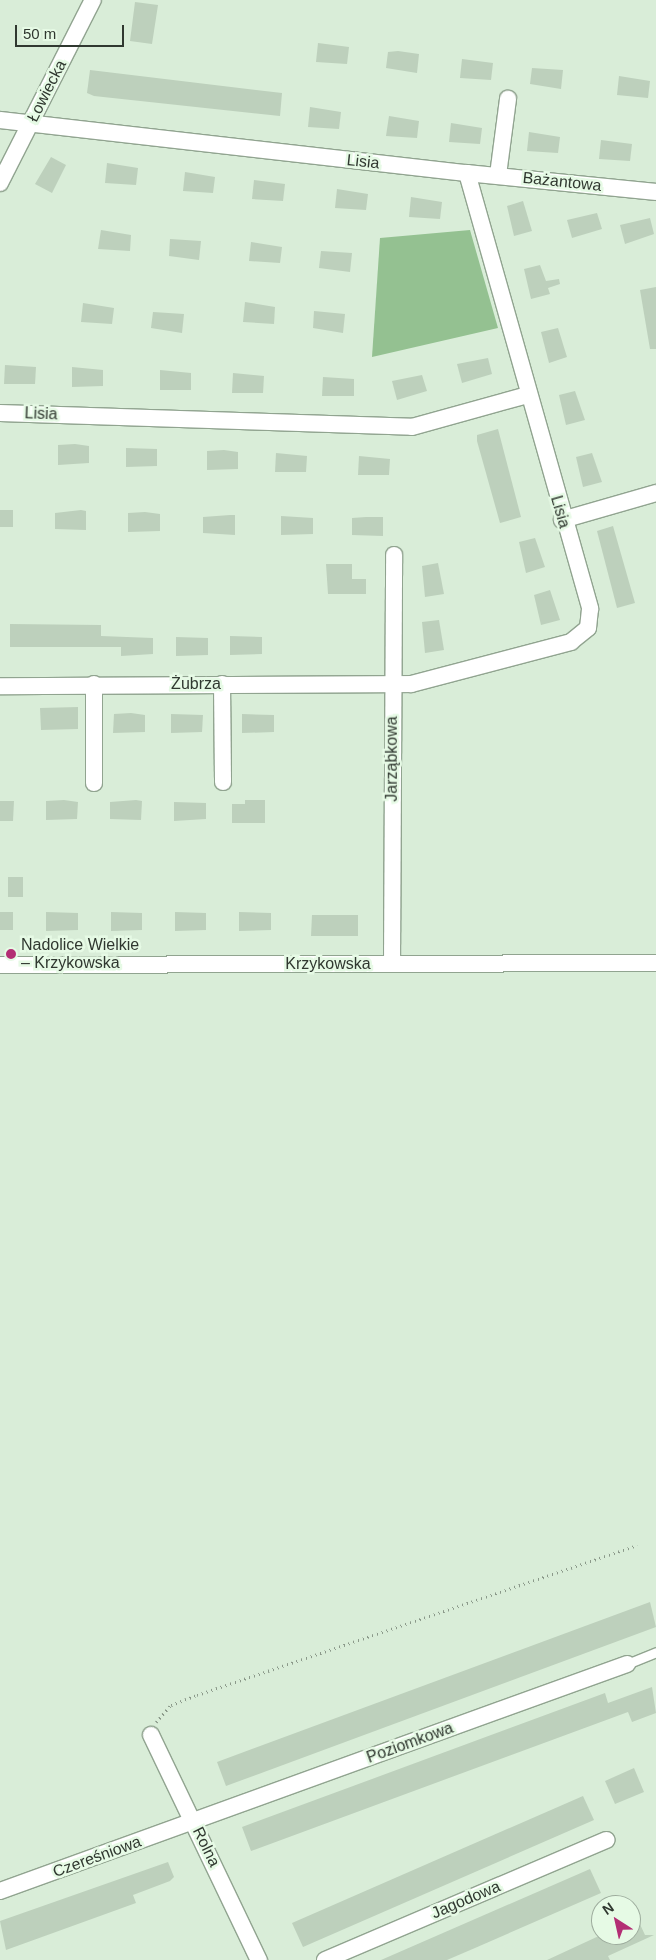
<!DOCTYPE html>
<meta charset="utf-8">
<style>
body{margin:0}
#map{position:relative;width:656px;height:1960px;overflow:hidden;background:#d9edd8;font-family:Arial,sans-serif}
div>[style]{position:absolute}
.green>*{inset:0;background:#94c191}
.building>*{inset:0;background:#bdd0bc}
.path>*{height:2.5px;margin-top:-1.25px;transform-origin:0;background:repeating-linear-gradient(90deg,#8b998a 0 1px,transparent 0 5px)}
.roads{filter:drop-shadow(1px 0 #91a490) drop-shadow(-1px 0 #91a490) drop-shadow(0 1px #91a490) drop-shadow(0 -1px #91a490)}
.lane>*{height:9px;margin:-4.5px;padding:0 4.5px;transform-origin:4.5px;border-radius:4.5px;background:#fff}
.street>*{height:16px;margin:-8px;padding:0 8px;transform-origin:8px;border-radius:8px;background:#fff}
.dots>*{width:14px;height:14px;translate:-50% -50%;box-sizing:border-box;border:2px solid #e6fae5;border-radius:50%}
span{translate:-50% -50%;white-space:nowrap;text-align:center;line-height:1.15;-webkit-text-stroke:5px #e6fae5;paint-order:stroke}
.street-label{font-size:16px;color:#303830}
.poi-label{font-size:16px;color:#303830}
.left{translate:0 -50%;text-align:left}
.north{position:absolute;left:591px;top:1895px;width:50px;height:50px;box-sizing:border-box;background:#e6fae5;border:1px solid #9dac9d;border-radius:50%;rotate:325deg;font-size:14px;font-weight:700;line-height:20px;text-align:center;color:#303830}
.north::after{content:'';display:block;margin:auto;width:18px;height:22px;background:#b32e74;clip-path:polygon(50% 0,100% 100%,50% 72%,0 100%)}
.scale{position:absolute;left:15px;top:25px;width:109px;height:22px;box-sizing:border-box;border:2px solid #303830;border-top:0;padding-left:6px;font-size:15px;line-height:18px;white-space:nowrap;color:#303830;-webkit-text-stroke:4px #e6fae5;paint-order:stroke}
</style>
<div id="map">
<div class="green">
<div style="clip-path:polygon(470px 230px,498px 328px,372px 357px,380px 238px)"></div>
</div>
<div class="building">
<div style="clip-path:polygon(135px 2px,158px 5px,152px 44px,130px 41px)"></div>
<div style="clip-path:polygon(318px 43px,349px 47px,347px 64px,316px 62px)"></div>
<div style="clip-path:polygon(398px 51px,419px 54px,417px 73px,386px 68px,388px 52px)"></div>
<div style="clip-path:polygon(462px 59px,493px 63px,491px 80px,460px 78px)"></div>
<div style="clip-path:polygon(532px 68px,563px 70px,561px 89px,530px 84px)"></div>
<div style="clip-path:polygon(90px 70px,282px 93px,280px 116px,94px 96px,87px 93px)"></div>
<div style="clip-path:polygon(619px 76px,650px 81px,648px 98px,617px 95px)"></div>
<div style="clip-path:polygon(310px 107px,341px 112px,339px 129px,308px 127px)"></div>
<div style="clip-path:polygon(389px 116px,419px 121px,417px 138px,386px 136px)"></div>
<div style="clip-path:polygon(451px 123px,482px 128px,480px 144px,449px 142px)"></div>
<div style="clip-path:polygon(529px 132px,560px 137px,558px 153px,527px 151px)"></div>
<div style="clip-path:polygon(601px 140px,632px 144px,630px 161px,599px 159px)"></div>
<div style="clip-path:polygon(51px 157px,66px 165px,52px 193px,35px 184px)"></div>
<div style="clip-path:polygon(107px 163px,138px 168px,136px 185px,105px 183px)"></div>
<div style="clip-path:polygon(185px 172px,215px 177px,213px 193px,183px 191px)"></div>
<div style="clip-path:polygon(254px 180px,285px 184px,283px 201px,252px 199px)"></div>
<div style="clip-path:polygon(337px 189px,368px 194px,366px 210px,335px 208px)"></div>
<div style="clip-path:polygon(411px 197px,442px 202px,440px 219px,409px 217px)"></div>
<div style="clip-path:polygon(523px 201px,532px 231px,514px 236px,507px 206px)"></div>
<div style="clip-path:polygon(597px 213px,602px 229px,572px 238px,567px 220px)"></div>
<div style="clip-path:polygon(650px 218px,654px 234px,625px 244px,620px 225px)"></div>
<div style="clip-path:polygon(101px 230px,131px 235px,130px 251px,98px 249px)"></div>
<div style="clip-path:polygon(170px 239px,201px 241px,199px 260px,169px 256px)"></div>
<div style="clip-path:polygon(251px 242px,282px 247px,280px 263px,249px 261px)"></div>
<div style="clip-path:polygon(321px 251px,352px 253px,350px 272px,319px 268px)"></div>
<div style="clip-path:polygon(540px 265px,546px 281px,559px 279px,560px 284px,548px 288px,550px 294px,531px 299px,524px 269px)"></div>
<div style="clip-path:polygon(656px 287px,656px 349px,650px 349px,640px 290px)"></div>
<div style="clip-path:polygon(245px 302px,275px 307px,274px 324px,243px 322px)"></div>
<div style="clip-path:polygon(83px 303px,114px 308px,112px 324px,81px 322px)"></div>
<div style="clip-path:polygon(314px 311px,345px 314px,343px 333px,313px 328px)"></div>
<div style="clip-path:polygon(153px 312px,184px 314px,182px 333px,151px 328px)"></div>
<div style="clip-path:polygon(558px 328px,567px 357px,549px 363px,541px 332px)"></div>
<div style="clip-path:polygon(488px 358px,492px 374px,462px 383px,457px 364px)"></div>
<div style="clip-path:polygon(5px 365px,36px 367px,35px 384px,4px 384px)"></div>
<div style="clip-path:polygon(72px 367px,103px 370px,103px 386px,72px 387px)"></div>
<div style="clip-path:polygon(160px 370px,191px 373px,191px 390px,160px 390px)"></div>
<div style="clip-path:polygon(233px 373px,264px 376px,263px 393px,232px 393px)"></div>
<div style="clip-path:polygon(422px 375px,427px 391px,397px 400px,392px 381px)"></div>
<div style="clip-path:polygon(323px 377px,354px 379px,354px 396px,322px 396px)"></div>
<div style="clip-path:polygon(575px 391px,585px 420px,566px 425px,559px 395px)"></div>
<div style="clip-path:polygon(498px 429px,521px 517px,500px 523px,477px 441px,477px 435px)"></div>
<div style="clip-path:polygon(75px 444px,89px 446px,89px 463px,58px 465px,58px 445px)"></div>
<div style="clip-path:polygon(126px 448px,157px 449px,157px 466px,126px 467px)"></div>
<div style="clip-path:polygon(224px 450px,238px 452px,238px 469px,207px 470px,207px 451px)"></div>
<div style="clip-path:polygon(276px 453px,307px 456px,306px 472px,275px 472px)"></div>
<div style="clip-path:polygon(592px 453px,602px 482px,583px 487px,576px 457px)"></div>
<div style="clip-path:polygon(359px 456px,390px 459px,389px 475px,358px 475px)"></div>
<div style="clip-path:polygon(0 510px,13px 510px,13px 527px,0 527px)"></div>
<div style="clip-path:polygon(81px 510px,86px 511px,86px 530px,55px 529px,55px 513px)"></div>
<div style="clip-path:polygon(145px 512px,160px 514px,160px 531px,128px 532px,128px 513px)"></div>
<div style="clip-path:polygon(230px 515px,235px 515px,235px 535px,203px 533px,203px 517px)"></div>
<div style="clip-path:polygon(281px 516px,313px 518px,313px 534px,281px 535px)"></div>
<div style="clip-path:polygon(366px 517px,383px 517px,383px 536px,352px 535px,352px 518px)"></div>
<div style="clip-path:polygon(613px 526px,635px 603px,617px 608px,597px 531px)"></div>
<div style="clip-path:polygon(535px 538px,545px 567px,526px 573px,519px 542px)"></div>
<div style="clip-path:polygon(438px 563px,444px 594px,425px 597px,422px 566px)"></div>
<div style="clip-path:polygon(326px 564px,352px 564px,352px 579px,366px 579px,366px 594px,328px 594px)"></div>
<div style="clip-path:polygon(550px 590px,560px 620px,541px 625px,534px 595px)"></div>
<div style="clip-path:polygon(439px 620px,444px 650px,425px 653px,422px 622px)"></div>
<div style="clip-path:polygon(10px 624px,101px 625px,101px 636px,153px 638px,153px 654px,121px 656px,121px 647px,10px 647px)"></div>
<div style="clip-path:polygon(230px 636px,262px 637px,262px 654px,230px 655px)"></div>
<div style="clip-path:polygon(176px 637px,208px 638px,208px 655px,176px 656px)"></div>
<div style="clip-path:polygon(78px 707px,78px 729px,41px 730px,40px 708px)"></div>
<div style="clip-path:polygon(131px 713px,145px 715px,145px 732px,113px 733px,114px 714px)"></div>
<div style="clip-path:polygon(171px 714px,203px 715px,202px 732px,171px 733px)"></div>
<div style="clip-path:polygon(242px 714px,274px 715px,274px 732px,242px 733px)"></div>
<div style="clip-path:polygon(64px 800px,78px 802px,77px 819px,46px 820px,46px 801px)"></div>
<div style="clip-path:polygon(136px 800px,142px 801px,141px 820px,110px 819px,110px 802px)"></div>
<div style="clip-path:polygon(245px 800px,265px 800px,265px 823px,232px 823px,232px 804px,245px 804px)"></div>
<div style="clip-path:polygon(0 801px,14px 801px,13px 821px,0 821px)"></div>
<div style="clip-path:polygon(174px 802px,206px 803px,206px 819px,174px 821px)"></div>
<div style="clip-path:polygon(8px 877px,23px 877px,23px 897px,8px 897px)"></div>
<div style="clip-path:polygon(0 912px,13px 912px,13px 930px,0 930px)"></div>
<div style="clip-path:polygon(46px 912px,78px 913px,78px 930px,46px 931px)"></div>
<div style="clip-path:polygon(111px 912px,142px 913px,142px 930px,111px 931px)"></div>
<div style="clip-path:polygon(175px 912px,206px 913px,206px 930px,175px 931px)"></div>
<div style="clip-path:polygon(239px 912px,271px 913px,271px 930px,239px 931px)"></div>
<div style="clip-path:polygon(312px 915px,358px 915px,358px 936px,311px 936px)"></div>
<div style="clip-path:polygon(650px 1602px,656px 1627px,226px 1786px,217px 1762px)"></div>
<div style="clip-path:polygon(652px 1687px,656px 1713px,632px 1722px,628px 1712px,251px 1851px,242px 1827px,605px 1693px,608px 1703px)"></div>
<div style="clip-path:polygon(634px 1768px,644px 1792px,615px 1804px,605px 1781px)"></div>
<div style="clip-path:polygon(583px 1796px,594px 1820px,303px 1947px,292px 1923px)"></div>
<div style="clip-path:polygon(168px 1862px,174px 1877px,170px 1881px,133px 1895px,136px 1903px,6px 1950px,0 1921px)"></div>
<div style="clip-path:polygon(590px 1869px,601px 1893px,475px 1948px,447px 1960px,381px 1960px)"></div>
<div style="clip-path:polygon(631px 1905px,645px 1935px,654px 1935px,608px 1956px,610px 1960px,547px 1960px,601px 1935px,631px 1935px)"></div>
</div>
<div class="path">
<div style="left:156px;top:1722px;width:23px;rotate:-49deg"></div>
<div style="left:171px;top:1705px;width:28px;rotate:-21deg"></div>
<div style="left:197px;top:1695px;width:465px;rotate:-18.8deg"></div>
</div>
<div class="roads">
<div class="lane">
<div style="left:627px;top:1664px;width:31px;rotate:-22deg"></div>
</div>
<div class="street">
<div style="left:0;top:120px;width:470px;rotate:6.5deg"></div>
<div style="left:467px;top:173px;width:453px;rotate:74.2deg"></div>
<div style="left:590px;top:609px;width:19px;rotate:96deg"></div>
<div style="left:588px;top:628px;width:22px;rotate:141deg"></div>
<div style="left:571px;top:642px;width:165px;rotate:165.3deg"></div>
<div style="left:411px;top:684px;width:411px;rotate:179.7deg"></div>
<div style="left:467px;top:173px;width:190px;rotate:5.7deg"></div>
<div style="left:498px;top:175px;width:77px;rotate:-82.5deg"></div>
<div style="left:0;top:183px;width:205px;rotate:-63.1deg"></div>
<div style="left:0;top:413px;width:412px;rotate:1.9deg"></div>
<div style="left:412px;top:427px;width:119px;rotate:-15.5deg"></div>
<div style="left:562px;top:520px;width:98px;rotate:-16deg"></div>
<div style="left:222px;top:684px;width:98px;rotate:89.4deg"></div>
<div style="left:94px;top:783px;width:99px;rotate:-90deg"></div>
<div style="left:392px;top:964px;width:409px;rotate:-89.7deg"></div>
<div style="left:0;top:965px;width:656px;rotate:-0.17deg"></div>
<div style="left:151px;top:1735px;width:250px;rotate:64.4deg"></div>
<div style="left:0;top:1891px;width:667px;rotate:-19.9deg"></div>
<div style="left:325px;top:1960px;width:306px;rotate:-23.1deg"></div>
</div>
</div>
<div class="dots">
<div style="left:11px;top:954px;background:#b32e74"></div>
</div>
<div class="street-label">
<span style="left:47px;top:91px;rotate:-63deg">Łowiecka</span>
<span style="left:363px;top:162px;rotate:6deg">Lisia</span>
<span style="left:562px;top:182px;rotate:6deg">Bażantowa</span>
<span style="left:41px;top:414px;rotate:2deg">Lisia</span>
<span style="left:560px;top:512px;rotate:74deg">Lisia</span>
<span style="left:196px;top:684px">Żubrza</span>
<span style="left:392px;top:759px;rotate:-90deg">Jarząbkowa</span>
<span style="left:328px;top:964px">Krzykowska</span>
<span style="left:410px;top:1743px;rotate:-20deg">Poziomkowa</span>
<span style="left:206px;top:1847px;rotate:64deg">Rolna</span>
<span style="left:97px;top:1857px;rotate:-20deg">Czereśniowa</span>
<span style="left:466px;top:1900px;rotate:-23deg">Jagodowa</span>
</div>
<div class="poi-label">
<span class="left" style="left:21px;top:954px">Nadolice Wielkie<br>– Krzykowska</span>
</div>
<div class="north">N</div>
<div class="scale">50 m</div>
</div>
